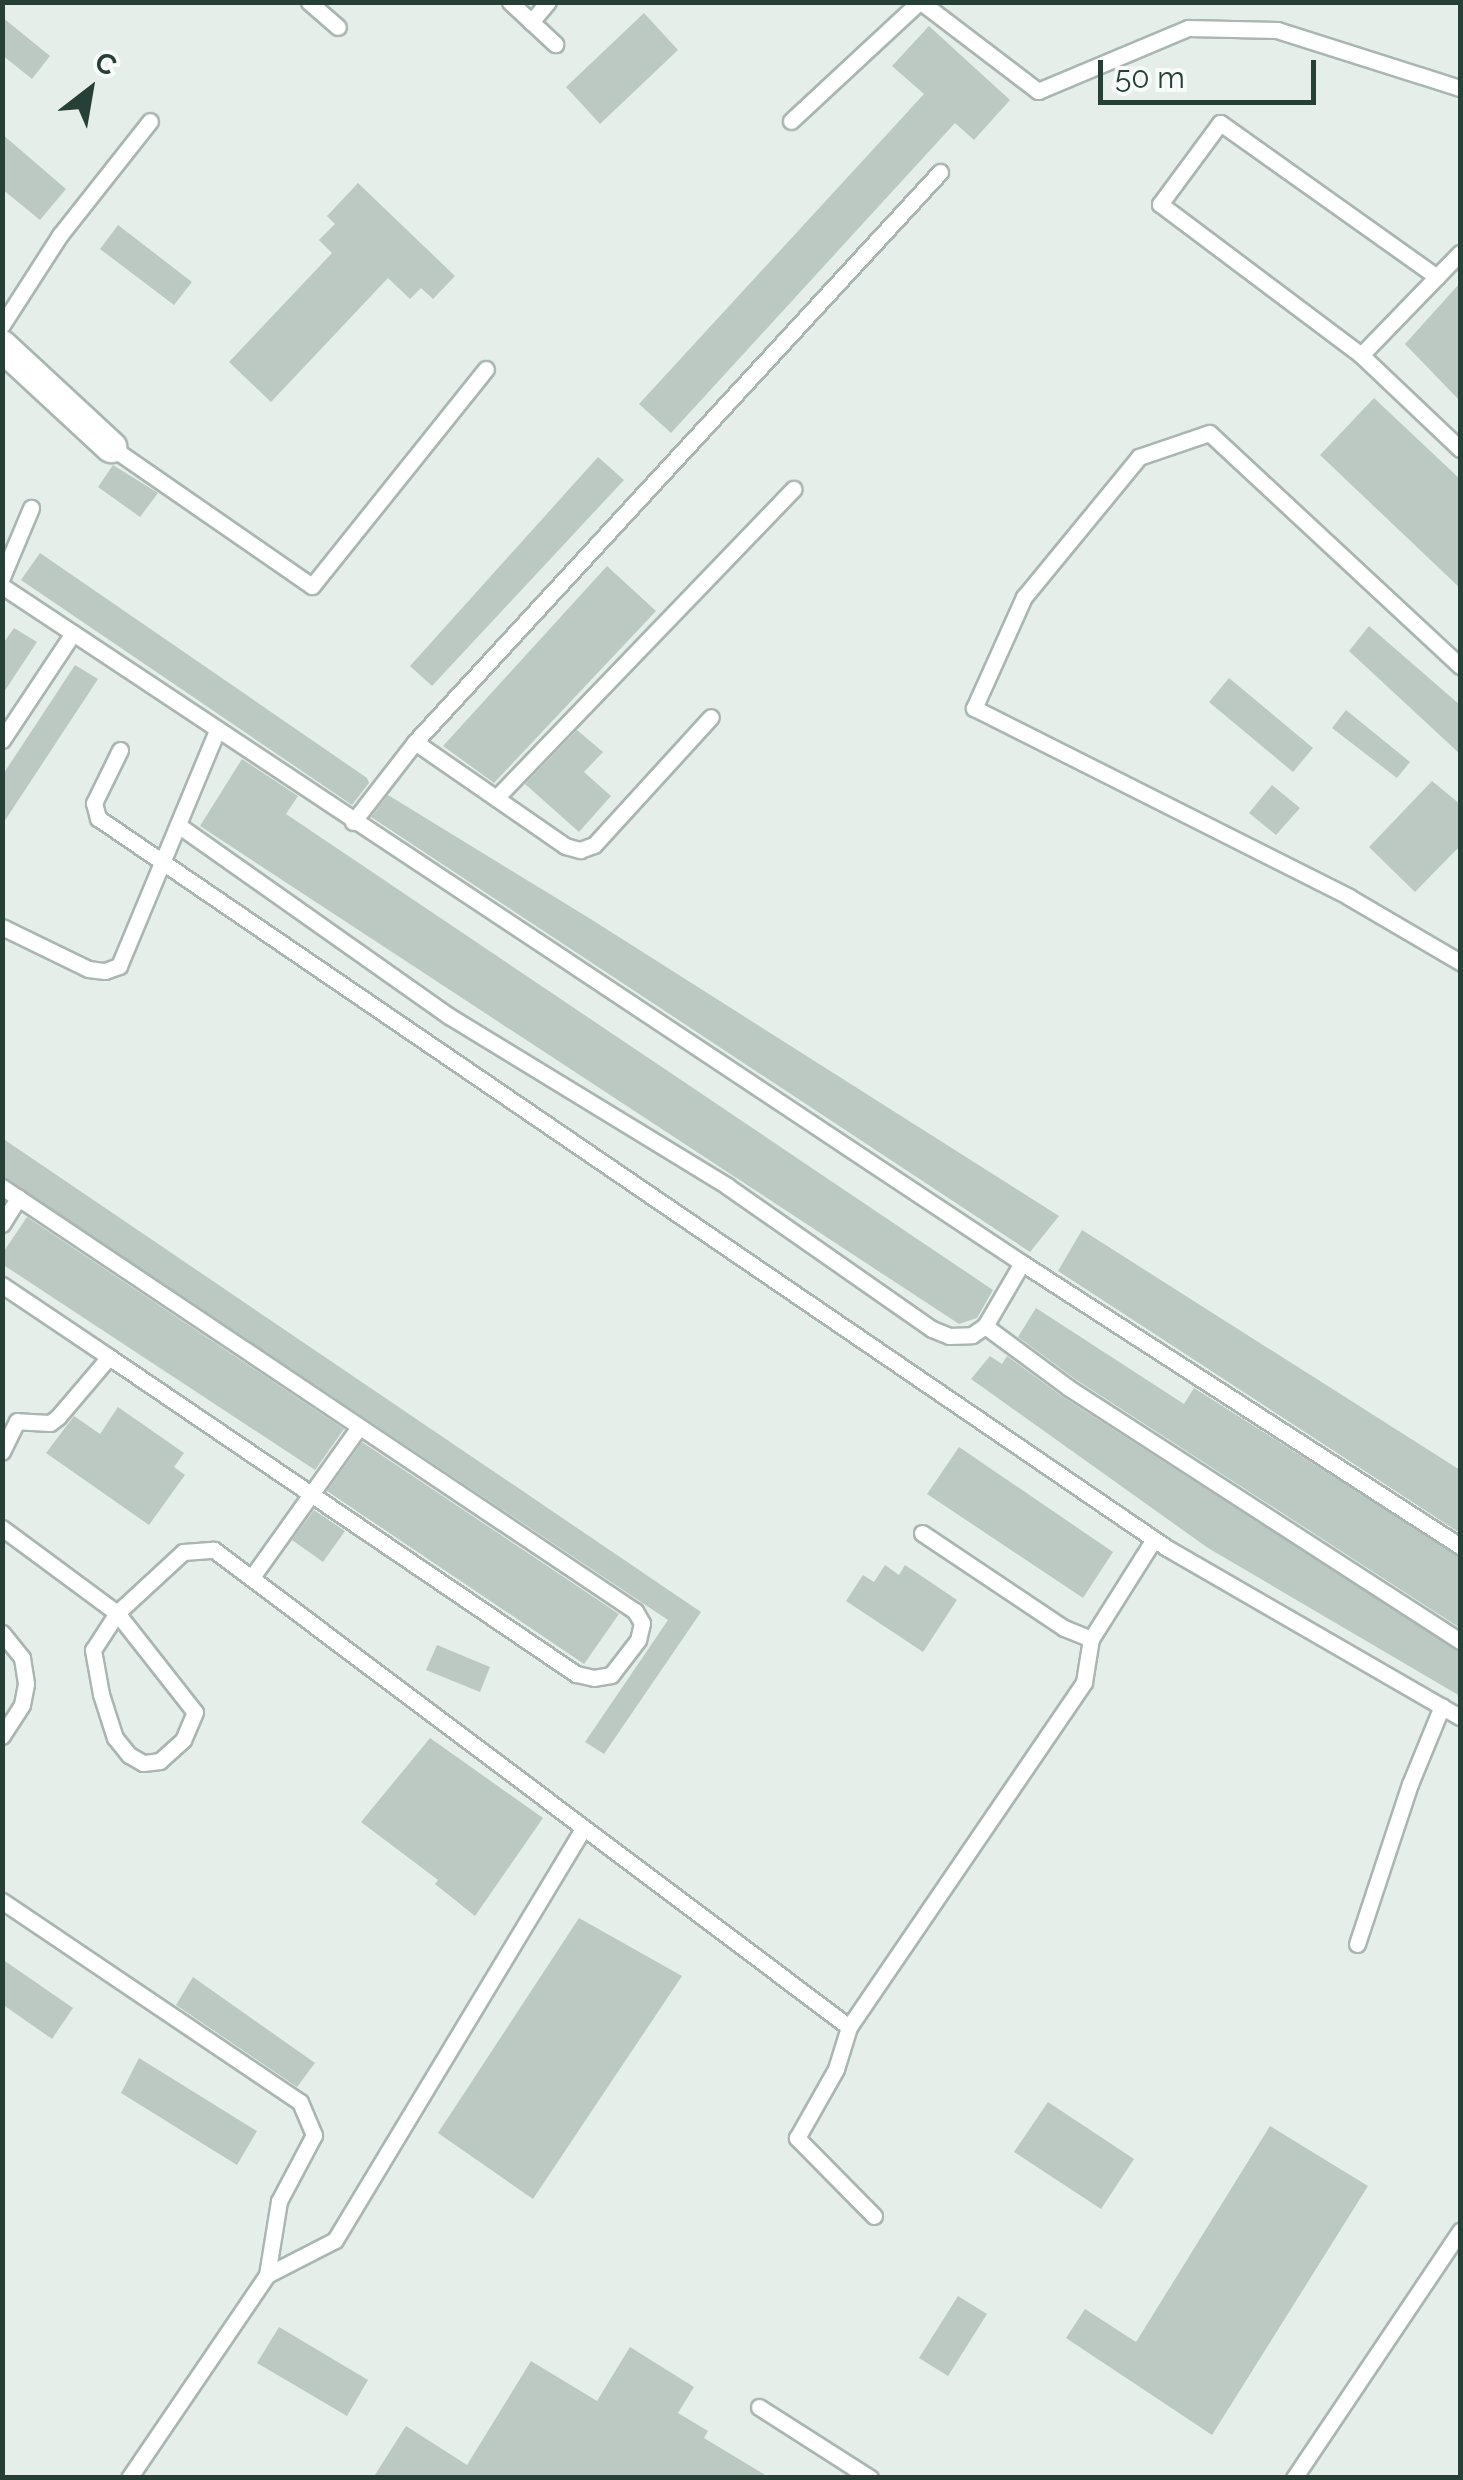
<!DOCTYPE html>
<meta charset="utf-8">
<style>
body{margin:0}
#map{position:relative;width:1463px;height:2480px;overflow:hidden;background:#e6eeea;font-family:Raleway,sans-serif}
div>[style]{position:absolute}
.building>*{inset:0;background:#bcc9c3}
.roads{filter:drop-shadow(2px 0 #a9b6b1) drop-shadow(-2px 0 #a9b6b1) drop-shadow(0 2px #a9b6b1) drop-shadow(0 -2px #a9b6b1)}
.service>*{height:15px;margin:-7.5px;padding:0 7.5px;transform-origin:7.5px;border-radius:7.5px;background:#fff}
.minor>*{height:30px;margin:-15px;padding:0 15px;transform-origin:15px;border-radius:15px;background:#fff}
span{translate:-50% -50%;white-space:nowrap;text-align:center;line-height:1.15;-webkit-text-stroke:8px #f7fbf9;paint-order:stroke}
.frame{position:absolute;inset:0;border:5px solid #264037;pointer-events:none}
.north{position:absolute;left:40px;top:40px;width:100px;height:100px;-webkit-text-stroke:8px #f7fbf9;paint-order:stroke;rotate:31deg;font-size:28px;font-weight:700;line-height:40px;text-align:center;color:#264037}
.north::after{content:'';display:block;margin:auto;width:35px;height:45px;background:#264037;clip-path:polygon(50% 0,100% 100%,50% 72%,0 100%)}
.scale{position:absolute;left:1098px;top:60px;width:218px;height:45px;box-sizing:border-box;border:5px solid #264037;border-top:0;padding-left:12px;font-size:30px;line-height:35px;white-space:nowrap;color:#264037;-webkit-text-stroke:8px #f7fbf9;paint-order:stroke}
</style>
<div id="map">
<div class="building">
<div style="clip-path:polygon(644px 13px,678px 50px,600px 124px,566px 87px)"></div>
<div style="clip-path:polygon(2px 17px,50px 56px,32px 79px,2px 55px)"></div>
<div style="clip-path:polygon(929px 26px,1010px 100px,974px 140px,955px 123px,671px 433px,639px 404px,924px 94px,892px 66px)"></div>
<div style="clip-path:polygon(2px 134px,66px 189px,40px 220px,2px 189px)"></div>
<div style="clip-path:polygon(358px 183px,455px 276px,433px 299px,421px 288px,410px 299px,388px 278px,271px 402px,229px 362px,332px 253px,319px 240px,335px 224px,327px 216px)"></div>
<div style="clip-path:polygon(118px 225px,192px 282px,174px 305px,100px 249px)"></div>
<div style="clip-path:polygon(1460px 283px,1460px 401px,1405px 344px)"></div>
<div style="clip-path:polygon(1374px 398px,1460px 479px,1460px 588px,1320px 455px)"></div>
<div style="clip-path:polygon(598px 457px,624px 480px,432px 686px,410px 666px)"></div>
<div style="clip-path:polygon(113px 465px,158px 493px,140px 517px,98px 487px)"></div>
<div style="clip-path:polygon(40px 553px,367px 778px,369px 783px,352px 805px,21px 580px)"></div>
<div style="clip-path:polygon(607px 566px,656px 611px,494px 783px,443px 746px)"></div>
<div style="clip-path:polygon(1369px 626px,1460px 705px,1460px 754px,1349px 651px)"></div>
<div style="clip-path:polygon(14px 628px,37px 642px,2px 695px,2px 645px)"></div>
<div style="clip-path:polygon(75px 665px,98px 679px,2px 825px,2px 776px)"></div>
<div style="clip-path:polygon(1229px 678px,1313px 748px,1293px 772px,1209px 702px)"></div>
<div style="clip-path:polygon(1346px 710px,1410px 762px,1397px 778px,1332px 728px)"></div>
<div style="clip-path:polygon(577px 730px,603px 752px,584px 772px,611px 796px,579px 832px,525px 784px)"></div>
<div style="clip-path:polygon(242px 759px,298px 796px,286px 814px,993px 1290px,977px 1318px,959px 1324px,200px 826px)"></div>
<div style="clip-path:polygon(1432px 781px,1460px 804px,1460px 846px,1415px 892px,1369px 847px)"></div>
<div style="clip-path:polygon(1272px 785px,1300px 808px,1276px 835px,1249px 813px)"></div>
<div style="clip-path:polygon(388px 795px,589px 918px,1059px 1216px,1030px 1252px,371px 817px)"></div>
<div style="clip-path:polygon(2px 1138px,701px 1612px,604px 1754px,585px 1742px,668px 1620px,2px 1176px)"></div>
<div style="clip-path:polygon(27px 1217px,344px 1429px,315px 1470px,2px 1264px,2px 1254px)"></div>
<div style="clip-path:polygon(1082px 1230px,1460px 1470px,1460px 1533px,1058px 1271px)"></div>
<div style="clip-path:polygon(1036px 1308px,1184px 1404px,1194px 1388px,1460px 1557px,1460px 1628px,1075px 1379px,1018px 1337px)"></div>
<div style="clip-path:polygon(990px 1356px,1002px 1364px,1007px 1356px,1063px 1397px,1460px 1652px,1460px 1696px,1208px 1548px,971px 1379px)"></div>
<div style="clip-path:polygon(118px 1407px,184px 1453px,174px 1467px,185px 1475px,149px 1525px,46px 1453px,74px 1416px,100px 1434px)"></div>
<div style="clip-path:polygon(362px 1442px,619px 1614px,584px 1664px,327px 1491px)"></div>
<div style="clip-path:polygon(959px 1447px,1113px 1552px,1083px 1598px,927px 1494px)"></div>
<div style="clip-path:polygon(314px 1510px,345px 1531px,323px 1562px,292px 1540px)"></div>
<div style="clip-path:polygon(885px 1565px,899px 1575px,905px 1565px,957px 1600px,923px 1652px,846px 1601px,863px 1575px,874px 1582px)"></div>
<div style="clip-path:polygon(437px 1645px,490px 1667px,480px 1692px,426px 1670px)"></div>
<div style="clip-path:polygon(430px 1738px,543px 1818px,475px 1916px,435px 1884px,438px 1880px,361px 1822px)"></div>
<div style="clip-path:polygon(579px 1918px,682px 1976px,533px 2199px,438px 2133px)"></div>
<div style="clip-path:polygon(2px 1959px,73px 2008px,52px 2039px,2px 2004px)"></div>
<div style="clip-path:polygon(193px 1977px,315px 2063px,297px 2087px,176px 2005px)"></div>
<div style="clip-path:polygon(139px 2058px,257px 2131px,237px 2165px,121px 2093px)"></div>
<div style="clip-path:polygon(1048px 2102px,1134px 2159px,1101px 2209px,1014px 2152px)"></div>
<div style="clip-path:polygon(1270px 2126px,1368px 2186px,1212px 2435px,1066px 2338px,1085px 2309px,1136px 2342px)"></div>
<div style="clip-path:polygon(958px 2296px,987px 2314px,948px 2376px,919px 2358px)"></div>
<div style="clip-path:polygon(279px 2327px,368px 2380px,347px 2416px,257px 2363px)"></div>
<div style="clip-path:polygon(630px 2347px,694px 2387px,678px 2413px,708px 2431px,704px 2438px,770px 2478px,373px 2478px,406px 2426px,467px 2465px,531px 2361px,597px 2401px)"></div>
</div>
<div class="roads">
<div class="service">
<div style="left:309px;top:2px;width:38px;rotate:41deg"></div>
<div style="left:510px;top:2px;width:62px;rotate:43deg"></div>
<div style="left:921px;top:2px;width:147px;rotate:37.3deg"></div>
<div style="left:1038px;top:91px;width:163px;rotate:-22.8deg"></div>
<div style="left:1188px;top:28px;width:89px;rotate:1.3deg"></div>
<div style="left:1277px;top:30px;width:192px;rotate:17.6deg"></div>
<div style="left:531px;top:22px;width:26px;rotate:-50deg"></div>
<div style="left:791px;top:121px;width:175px;rotate:-42.9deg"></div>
<div style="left:1437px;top:277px;width:266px;rotate:-144.6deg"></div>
<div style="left:1220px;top:123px;width:101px;rotate:126.5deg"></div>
<div style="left:1160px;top:204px;width:251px;rotate:36.9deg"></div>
<div style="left:1361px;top:355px;width:137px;rotate:43.5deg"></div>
<div style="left:2px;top:325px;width:107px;rotate:-57.2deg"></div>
<div style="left:60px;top:235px;width:145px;rotate:-51.7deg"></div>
<div style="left:1361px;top:355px;width:142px;rotate:-45.9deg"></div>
<div style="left:111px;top:447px;width:244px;rotate:34.7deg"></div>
<div style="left:312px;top:586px;width:278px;rotate:-51.3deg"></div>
<div style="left:2px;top:577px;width:75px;rotate:-67.2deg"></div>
<div style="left:2px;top:586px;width:85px;rotate:33.5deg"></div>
<div style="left:1460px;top:666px;width:342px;rotate:-137.1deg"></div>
<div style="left:1209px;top:433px;width:74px;rotate:161.1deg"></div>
<div style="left:1139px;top:457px;width:181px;rotate:129.4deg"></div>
<div style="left:1024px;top:597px;width:122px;rotate:114.2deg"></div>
<div style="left:974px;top:708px;width:420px;rotate:26.7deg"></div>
<div style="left:1349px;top:897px;width:129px;rotate:30.4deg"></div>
<div style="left:2px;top:740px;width:128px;rotate:-56.4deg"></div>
<div style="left:73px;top:633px;width:1139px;rotate:33.58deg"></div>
<div style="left:1022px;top:1263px;width:521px;rotate:32.87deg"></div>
<div style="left:415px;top:742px;width:183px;rotate:34.7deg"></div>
<div style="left:565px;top:846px;width:16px;rotate:15deg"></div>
<div style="left:580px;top:850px;width:15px;rotate:-20deg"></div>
<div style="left:594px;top:845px;width:173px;rotate:-47.6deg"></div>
<div style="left:120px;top:750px;width:59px;rotate:116.1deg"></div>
<div style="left:94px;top:803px;width:16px;rotate:75deg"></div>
<div style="left:98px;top:818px;width:1294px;rotate:34.33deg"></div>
<div style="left:1167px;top:1548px;width:338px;rotate:30deg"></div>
<div style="left:496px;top:798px;width:429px;rotate:-46.1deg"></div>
<div style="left:353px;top:822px;width:101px;rotate:-52.2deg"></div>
<div style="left:415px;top:742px;width:775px;rotate:-47.35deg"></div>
<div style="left:178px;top:825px;width:332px;rotate:35.2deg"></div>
<div style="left:449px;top:1016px;width:326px;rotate:31.4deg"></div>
<div style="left:727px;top:1186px;width:250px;rotate:34.9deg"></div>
<div style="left:932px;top:1329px;width:18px;rotate:22deg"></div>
<div style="left:949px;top:1336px;width:23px;rotate:-2deg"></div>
<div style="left:972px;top:1335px;width:16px;rotate:-35deg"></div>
<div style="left:985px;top:1326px;width:73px;rotate:-59.6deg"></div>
<div style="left:2px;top:927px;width:96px;rotate:26deg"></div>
<div style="left:88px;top:969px;width:17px;rotate:7deg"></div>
<div style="left:105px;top:971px;width:15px;rotate:-20deg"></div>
<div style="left:119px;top:966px;width:256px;rotate:-67.4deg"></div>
<div style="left:2px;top:1187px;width:762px;rotate:33.82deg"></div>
<div style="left:635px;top:1611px;width:14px;rotate:60deg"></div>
<div style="left:642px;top:1623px;width:17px;rotate:103deg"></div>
<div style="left:638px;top:1640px;width:44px;rotate:127.6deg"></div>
<div style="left:611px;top:1675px;width:17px;rotate:170deg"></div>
<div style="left:594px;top:1678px;width:18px;rotate:-167deg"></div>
<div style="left:576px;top:1674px;width:564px;rotate:-145.83deg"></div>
<div style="left:109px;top:1357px;width:79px;rotate:130.4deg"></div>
<div style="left:58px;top:1417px;width:10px;rotate:143deg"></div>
<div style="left:50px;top:1423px;width:33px;rotate:-177deg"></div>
<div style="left:17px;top:1421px;width:34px;rotate:116deg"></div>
<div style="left:2px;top:1224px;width:31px;rotate:-58deg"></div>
<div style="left:2px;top:1285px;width:129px;rotate:33.9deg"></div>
<div style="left:985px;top:1326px;width:104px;rotate:36.4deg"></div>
<div style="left:1069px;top:1388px;width:466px;rotate:32.9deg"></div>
<div style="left:2px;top:1528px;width:143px;rotate:36.5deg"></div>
<div style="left:117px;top:1613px;width:90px;rotate:-42.7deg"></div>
<div style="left:183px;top:1552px;width:31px;rotate:-4deg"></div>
<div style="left:214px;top:1550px;width:794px;rotate:36.91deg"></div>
<div style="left:922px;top:1533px;width:171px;rotate:33.8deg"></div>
<div style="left:1064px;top:1628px;width:29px;rotate:22deg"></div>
<div style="left:1091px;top:1639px;width:118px;rotate:-57.8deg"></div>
<div style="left:252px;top:1577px;width:184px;rotate:-54.5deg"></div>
<div style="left:117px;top:1613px;width:126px;rotate:51.8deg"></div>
<div style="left:195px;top:1712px;width:30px;rotate:113deg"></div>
<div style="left:183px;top:1740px;width:31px;rotate:138deg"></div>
<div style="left:160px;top:1761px;width:17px;rotate:173deg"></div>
<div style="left:143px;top:1763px;width:16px;rotate:-150deg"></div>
<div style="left:129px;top:1755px;width:22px;rotate:-129deg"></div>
<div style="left:115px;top:1738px;width:46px;rotate:-107.7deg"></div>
<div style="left:101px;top:1694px;width:45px;rotate:-100.3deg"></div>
<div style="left:93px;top:1650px;width:44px;rotate:-57deg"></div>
<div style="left:2px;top:1633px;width:32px;rotate:51deg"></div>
<div style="left:22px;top:1658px;width:26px;rotate:81deg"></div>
<div style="left:26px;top:1684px;width:21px;rotate:101deg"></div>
<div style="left:22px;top:1705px;width:37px;rotate:123deg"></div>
<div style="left:2px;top:1901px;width:359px;rotate:34deg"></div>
<div style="left:300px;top:2102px;width:36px;rotate:67deg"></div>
<div style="left:314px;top:2135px;width:75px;rotate:117.9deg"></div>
<div style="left:279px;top:2201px;width:75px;rotate:99.2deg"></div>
<div style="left:1357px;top:1944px;width:169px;rotate:-71.7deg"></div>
<div style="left:1410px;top:1784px;width:84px;rotate:-67.7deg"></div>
<div style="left:874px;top:2216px;width:110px;rotate:-134.6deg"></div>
<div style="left:797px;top:2138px;width:79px;rotate:-60.5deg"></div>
<div style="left:836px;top:2069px;width:44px;rotate:-72.8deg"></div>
<div style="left:849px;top:2027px;width:417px;rotate:-55.7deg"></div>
<div style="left:1084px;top:1682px;width:44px;rotate:-80.8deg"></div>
<div style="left:759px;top:2407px;width:132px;rotate:32.6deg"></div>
<div style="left:129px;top:2478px;width:245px;rotate:-55.8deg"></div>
<div style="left:267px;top:2275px;width:76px;rotate:-27.2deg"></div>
<div style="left:335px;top:2240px;width:481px;rotate:-58.9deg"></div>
<div style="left:1294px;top:2478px;width:298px;rotate:-56.1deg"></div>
</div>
<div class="minor">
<div style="left:2px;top:346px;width:149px;rotate:42.8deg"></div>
</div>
</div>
<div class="frame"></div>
<div class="north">С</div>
<div class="scale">50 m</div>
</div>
